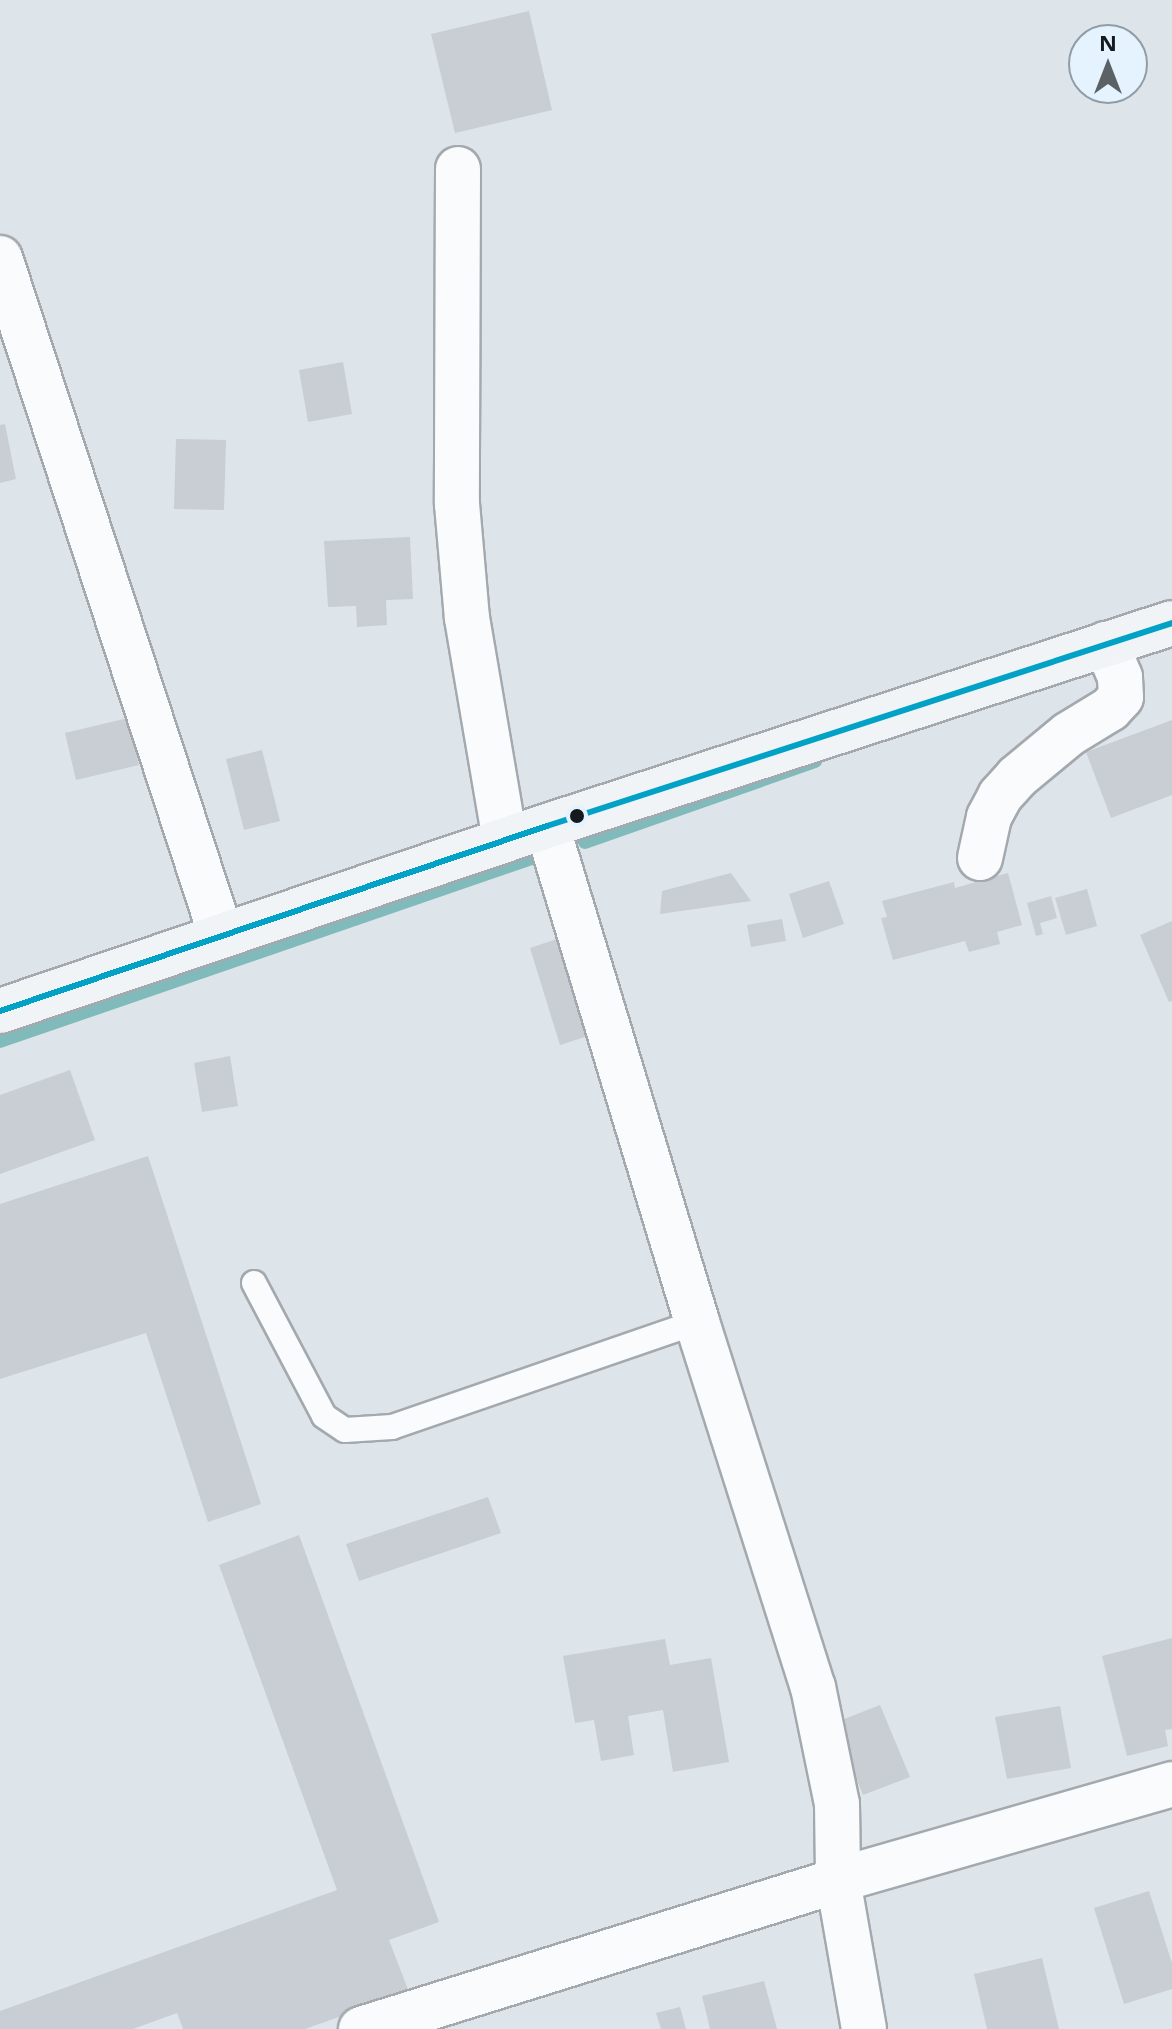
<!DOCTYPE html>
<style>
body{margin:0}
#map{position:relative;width:1172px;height:2029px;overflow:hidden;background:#dde5ea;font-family:"Open Sans",sans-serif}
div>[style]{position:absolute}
.stream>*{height:14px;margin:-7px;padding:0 7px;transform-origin:7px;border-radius:7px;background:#81babb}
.building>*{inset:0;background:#c8ced3}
.roads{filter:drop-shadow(2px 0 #a3a9ae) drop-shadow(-2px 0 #a3a9ae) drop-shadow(0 2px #a3a9ae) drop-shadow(0 -2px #a3a9ae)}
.service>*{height:24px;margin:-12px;padding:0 12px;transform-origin:12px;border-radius:12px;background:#fafbfc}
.minor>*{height:44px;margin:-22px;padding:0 22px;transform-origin:22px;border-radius:22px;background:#fafbfc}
.secondary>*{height:44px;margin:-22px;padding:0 22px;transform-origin:22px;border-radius:22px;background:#f0f4f6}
.bus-1>*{height:6px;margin:-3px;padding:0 3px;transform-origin:3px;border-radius:3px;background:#01a2c5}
.dots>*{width:22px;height:22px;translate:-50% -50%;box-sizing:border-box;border:4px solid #e4f3fd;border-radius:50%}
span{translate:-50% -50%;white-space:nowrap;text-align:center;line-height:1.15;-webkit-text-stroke:6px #e4f3fd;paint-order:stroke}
.north{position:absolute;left:1068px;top:24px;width:80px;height:80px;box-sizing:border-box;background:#e4f3fd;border:2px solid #919ca4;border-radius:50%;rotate:0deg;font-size:22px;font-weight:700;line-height:32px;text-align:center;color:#151a1e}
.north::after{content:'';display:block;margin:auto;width:28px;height:36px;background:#5b6165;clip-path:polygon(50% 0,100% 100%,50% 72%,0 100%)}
</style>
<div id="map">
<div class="stream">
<div style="left:585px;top:842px;width:244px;rotate:-19.4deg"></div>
<div style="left:0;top:1041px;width:581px;rotate:-19deg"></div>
</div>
<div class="building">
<div style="clip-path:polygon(529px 11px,552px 110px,455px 133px,431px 34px)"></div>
<div style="clip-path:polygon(343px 362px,352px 414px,308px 422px,299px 370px)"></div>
<div style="clip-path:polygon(5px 424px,16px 479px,0 483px,0 425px)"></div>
<div style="clip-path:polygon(176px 439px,226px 440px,224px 510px,174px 509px)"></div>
<div style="clip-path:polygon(410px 537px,413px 599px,386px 600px,387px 625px,357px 627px,356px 606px,328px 607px,324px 541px)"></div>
<div style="clip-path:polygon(128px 718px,139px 765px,76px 780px,65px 733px)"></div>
<div style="clip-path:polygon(1172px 720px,1172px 795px,1111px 818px,1086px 752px)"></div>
<div style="clip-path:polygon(262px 750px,280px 821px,244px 830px,226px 759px)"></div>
<div style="clip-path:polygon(731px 873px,751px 901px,660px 914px,662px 891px)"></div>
<div style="clip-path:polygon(1008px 873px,1022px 925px,997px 932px,1000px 944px,969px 952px,965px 941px,893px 960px,881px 918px,887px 917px,882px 901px,954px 882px,955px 888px)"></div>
<div style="clip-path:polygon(829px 881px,844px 924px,803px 938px,789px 894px)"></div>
<div style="clip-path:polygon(1087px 889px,1097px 926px,1066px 935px,1055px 898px)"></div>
<div style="clip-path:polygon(1051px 896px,1057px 918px,1040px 923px,1043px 934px,1036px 936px,1027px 903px)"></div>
<div style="clip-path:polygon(782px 919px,786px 941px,751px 947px,747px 925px)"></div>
<div style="clip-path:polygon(1172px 921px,1172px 1001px,1169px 1002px,1140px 935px)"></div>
<div style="clip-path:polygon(557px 939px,588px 1036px,560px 1045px,530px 948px)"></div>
<div style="clip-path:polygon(230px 1056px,238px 1106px,202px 1112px,194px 1063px)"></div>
<div style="clip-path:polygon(70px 1070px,95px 1140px,0 1174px,0 1095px)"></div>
<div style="clip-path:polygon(148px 1156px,261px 1504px,208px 1522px,146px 1333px,0 1379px,0 1204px)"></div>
<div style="clip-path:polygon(488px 1497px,501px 1533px,359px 1581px,346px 1544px)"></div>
<div style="clip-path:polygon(299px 1535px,439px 1922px,389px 1940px,409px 1992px,305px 2029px,183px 2029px,177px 2013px,133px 2029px,0 2029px,0 2011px,337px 1890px,219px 1565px)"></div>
<div style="clip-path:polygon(1172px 1638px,1172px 1729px,1165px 1730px,1168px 1746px,1127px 1756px,1102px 1656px)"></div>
<div style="clip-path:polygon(665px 1639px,670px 1665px,711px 1658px,729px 1762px,673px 1772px,663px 1710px,628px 1716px,634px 1755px,601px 1761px,594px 1720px,575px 1723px,563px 1656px)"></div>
<div style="clip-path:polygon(880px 1705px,910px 1777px,863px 1795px,834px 1723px)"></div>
<div style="clip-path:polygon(1060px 1706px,1071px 1768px,1007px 1779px,995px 1717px)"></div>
<div style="clip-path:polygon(1149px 1891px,1172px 1963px,1172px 1989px,1124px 2004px,1094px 1908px)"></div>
<div style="clip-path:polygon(1042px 1958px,1059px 2029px,987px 2029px,974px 1974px)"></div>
<div style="clip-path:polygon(764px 1981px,777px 2029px,710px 2029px,702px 1996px)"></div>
<div style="clip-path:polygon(680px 2007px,686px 2029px,661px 2029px,656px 2013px)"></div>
</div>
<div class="roads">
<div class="service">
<div style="left:254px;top:1283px;width:150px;rotate:62.2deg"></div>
<div style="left:324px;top:1416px;width:25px;rotate:34deg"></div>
<div style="left:345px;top:1430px;width:47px;rotate:-3.7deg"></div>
<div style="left:392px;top:1427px;width:323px;rotate:-19deg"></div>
</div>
<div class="minor">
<div style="left:458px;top:169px;width:335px;rotate:90.2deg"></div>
<div style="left:457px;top:504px;width:114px;rotate:85deg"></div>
<div style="left:467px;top:618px;width:225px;rotate:80.3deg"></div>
<div style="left:0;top:258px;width:712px;rotate:71.92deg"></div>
<div style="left:547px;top:826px;width:518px;rotate:73.17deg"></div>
<div style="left:697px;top:1322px;width:383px;rotate:72.4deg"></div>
<div style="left:813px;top:1687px;width:119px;rotate:78.4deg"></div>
<div style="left:837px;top:1804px;width:76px;rotate:89.2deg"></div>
<div style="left:838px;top:1880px;width:151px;rotate:80.1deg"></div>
<div style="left:980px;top:858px;width:42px;rotate:-77.6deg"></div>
<div style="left:989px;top:817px;width:24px;rotate:-62deg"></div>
<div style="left:1000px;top:796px;width:25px;rotate:-48deg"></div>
<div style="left:1017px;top:777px;width:67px;rotate:-39.6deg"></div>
<div style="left:1069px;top:734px;width:48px;rotate:-31.4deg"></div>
<div style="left:1110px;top:709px;width:16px;rotate:-47deg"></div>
<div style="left:1121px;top:697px;width:20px;rotate:-93deg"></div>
<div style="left:1120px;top:677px;width:36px;rotate:-113deg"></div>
<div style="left:361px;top:2029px;width:500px;rotate:-17.3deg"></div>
<div style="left:838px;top:1880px;width:348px;rotate:-16deg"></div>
</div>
<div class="secondary">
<div style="left:0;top:1011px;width:577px;rotate:-18.69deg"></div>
<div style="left:547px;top:826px;width:657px;rotate:-17.99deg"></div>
</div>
</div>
<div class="bus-1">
<div style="left:0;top:1011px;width:577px;rotate:-18.69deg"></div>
<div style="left:547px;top:826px;width:657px;rotate:-17.99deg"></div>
</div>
<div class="dots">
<div style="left:577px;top:816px;background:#151a1e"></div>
</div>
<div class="north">N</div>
</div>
